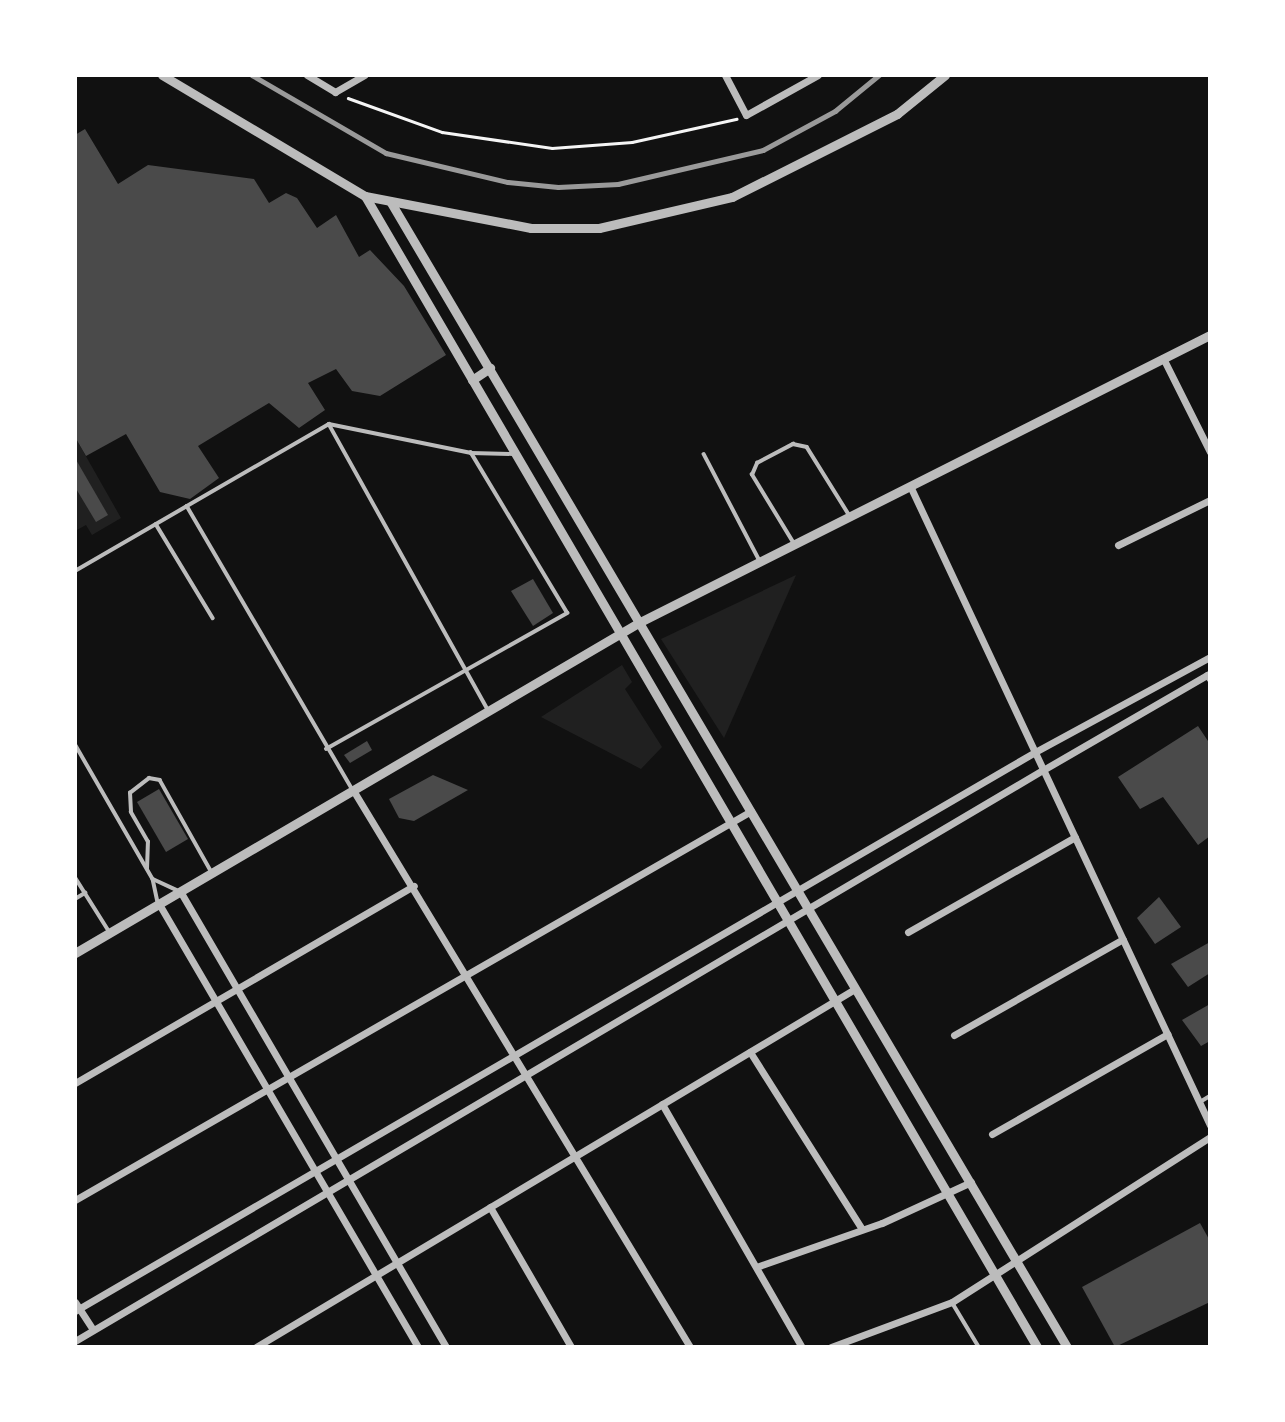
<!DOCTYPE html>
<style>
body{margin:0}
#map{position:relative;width:1285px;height:1422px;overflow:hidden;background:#111;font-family:Ubuntu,sans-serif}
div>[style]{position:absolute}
.green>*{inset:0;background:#202020}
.building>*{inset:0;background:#4a4a4a}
.path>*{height:2.5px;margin:-1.25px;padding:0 1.25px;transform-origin:1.25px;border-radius:1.25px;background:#f5f5f5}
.service>*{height:3.5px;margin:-1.75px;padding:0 1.75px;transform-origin:1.75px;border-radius:1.75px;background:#bcbcbc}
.minor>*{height:7px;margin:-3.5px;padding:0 3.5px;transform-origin:3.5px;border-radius:3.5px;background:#bcbcbc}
.tertiary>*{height:9px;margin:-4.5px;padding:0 4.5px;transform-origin:4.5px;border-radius:4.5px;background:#bcbcbc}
.rail>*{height:4.5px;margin:-2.25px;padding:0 2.25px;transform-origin:2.25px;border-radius:2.25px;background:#9a9a9a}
span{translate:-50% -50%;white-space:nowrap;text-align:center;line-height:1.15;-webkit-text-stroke:7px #fff;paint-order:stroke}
.frame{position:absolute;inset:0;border:77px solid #fff;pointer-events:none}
</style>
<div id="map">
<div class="green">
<div style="clip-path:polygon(75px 437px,121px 518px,92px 535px,86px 525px,75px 531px)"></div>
<div style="clip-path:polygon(796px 575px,724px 738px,661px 639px)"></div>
<div style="clip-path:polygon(622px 665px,632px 682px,625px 689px,662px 747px,641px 769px,541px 717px)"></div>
</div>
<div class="building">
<div style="clip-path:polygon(85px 129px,118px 184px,148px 165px,254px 179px,269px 203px,286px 193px,297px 198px,317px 228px,336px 215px,359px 257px,370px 250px,404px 286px,446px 355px,380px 396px,352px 391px,336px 369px,308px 383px,325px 410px,299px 428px,269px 403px,198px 446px,219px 478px,190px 499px,160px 492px,126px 434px,86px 456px,75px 437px,75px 135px)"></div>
<div style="clip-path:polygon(75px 458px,108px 515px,96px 522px,75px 487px)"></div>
<div style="clip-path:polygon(533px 579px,553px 613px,533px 626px,511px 591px)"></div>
<div style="clip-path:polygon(1198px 726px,1210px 744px,1210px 836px,1198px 845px,1163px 797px,1140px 809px,1118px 777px)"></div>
<div style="clip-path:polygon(367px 741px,372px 750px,350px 763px,344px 755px)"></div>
<div style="clip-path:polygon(433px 775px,468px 790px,414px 821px,399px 818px,389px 799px)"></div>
<div style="clip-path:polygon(159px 789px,188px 839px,166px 852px,137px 802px)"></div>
<div style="clip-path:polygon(1159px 897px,1181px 927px,1155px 944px,1137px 918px)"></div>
<div style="clip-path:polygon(1210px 942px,1210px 973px,1188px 987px,1171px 964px)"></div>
<div style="clip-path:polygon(1210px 1004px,1210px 1041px,1201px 1046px,1182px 1020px)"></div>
<div style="clip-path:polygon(1200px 1223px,1210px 1241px,1210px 1302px,1115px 1347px,1082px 1287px)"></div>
</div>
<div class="path">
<div style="left:348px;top:98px;width:100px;rotate:19.9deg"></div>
<div style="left:442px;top:132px;width:111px;rotate:8.3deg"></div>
<div style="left:552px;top:148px;width:80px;rotate:-4.3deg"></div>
<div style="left:632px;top:142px;width:107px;rotate:-12.5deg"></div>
</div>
<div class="service">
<div style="left:329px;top:424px;width:327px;rotate:60.9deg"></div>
<div style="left:704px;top:454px;width:121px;rotate:62.4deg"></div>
<div style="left:187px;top:506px;width:164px;rotate:-30deg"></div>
<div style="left:329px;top:424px;width:145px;rotate:11.5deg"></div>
<div style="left:471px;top:453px;width:43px;rotate:1.3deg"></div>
<div style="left:156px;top:524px;width:110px;rotate:58.8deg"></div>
<div style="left:794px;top:544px;width:81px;rotate:-121.3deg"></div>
<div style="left:752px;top:475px;width:13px;rotate:-67deg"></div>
<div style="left:757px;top:463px;width:41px;rotate:-27.8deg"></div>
<div style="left:793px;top:444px;width:14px;rotate:12deg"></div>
<div style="left:807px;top:447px;width:81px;rotate:58.1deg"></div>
<div style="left:75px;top:571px;width:129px;rotate:-30.1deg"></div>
<div style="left:187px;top:506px;width:327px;rotate:59.7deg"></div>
<div style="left:75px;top:744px;width:156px;rotate:60deg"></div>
<div style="left:153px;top:879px;width:24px;rotate:78deg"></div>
<div style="left:326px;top:749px;width:277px;rotate:-29.4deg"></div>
<div style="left:567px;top:613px;width:187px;rotate:-121deg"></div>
<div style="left:147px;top:869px;width:27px;rotate:-88deg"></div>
<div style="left:148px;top:842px;width:34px;rotate:-120deg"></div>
<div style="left:131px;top:812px;width:19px;rotate:-93deg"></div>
<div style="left:130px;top:793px;width:24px;rotate:-38deg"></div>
<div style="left:149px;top:778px;width:11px;rotate:10deg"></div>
<div style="left:160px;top:780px;width:104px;rotate:60.7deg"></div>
<div style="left:75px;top:877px;width:64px;rotate:57.8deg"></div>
<div style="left:153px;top:879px;width:26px;rotate:25deg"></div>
<div style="left:75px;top:899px;width:12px;rotate:-31deg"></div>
<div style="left:1200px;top:1102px;width:12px;rotate:-31deg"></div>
<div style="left:952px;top:1302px;width:52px;rotate:59deg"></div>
</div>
<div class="minor">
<div style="left:307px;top:75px;width:33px;rotate:31deg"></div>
<div style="left:335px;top:92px;width:34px;rotate:-30deg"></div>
<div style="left:725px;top:75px;width:45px;rotate:62.3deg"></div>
<div style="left:746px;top:115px;width:82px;rotate:-29.1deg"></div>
<div style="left:1163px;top:358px;width:105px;rotate:63.4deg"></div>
<div style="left:911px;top:488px;width:704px;rotate:64.86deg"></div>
<div style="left:1118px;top:545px;width:102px;rotate:-26.1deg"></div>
<div style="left:353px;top:790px;width:651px;rotate:58.82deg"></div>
<div style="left:180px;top:891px;width:528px;rotate:59.74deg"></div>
<div style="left:159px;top:904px;width:513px;rotate:59.69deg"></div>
<div style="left:908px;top:932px;width:192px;rotate:-29.6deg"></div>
<div style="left:954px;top:1035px;width:194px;rotate:-29.6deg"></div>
<div style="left:750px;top:1052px;width:209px;rotate:57.7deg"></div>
<div style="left:75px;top:1083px;width:392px;rotate:-30.2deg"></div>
<div style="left:662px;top:1104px;width:280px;rotate:60.1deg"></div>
<div style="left:992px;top:1134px;width:202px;rotate:-29.7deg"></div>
<div style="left:75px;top:1200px;width:780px;rotate:-29.92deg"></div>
<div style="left:490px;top:1207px;width:162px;rotate:59.9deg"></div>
<div style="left:759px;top:1266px;width:130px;rotate:-19.3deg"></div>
<div style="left:882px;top:1223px;width:98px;rotate:-24.7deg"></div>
<div style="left:75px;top:1302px;width:33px;rotate:57deg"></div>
<div style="left:75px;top:1311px;width:1111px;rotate:-30.21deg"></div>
<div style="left:1035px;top:752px;width:199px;rotate:-28.5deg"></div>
<div style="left:75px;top:1341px;width:1124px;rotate:-30.54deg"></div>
<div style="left:1043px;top:770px;width:190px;rotate:-30.1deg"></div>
<div style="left:1207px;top:675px;width:5px;rotate:53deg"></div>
<div style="left:256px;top:1347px;width:698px;rotate:-30.87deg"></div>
<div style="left:831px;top:1347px;width:129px;rotate:-20.4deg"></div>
<div style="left:952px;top:1302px;width:306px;rotate:-32.6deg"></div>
</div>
<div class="tertiary">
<div style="left:162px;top:75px;width:236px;rotate:30.8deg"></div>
<div style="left:365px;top:196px;width:169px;rotate:10.9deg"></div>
<div style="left:531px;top:228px;width:68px"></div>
<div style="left:599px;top:228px;width:137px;rotate:-13.1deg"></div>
<div style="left:732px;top:197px;width:185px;rotate:-26.7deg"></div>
<div style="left:897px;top:114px;width:62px;rotate:-39.1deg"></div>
<div style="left:365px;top:196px;width:1333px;rotate:59.72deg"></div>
<div style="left:390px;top:201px;width:1331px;rotate:59.43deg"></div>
<div style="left:472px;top:380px;width:22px;rotate:-34deg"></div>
<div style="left:75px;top:953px;width:655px;rotate:-30.36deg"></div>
<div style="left:640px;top:622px;width:638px;rotate:-26.73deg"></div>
</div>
<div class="rail">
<div style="left:252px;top:75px;width:155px;rotate:30.2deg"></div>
<div style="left:386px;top:153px;width:125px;rotate:13.4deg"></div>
<div style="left:508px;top:182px;width:50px;rotate:5.7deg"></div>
<div style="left:558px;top:187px;width:60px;rotate:-2.9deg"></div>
<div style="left:618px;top:184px;width:149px;rotate:-13.2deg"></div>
<div style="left:763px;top:150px;width:82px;rotate:-28.4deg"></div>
<div style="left:835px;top:111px;width:57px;rotate:-39.3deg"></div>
</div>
<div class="frame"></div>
</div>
